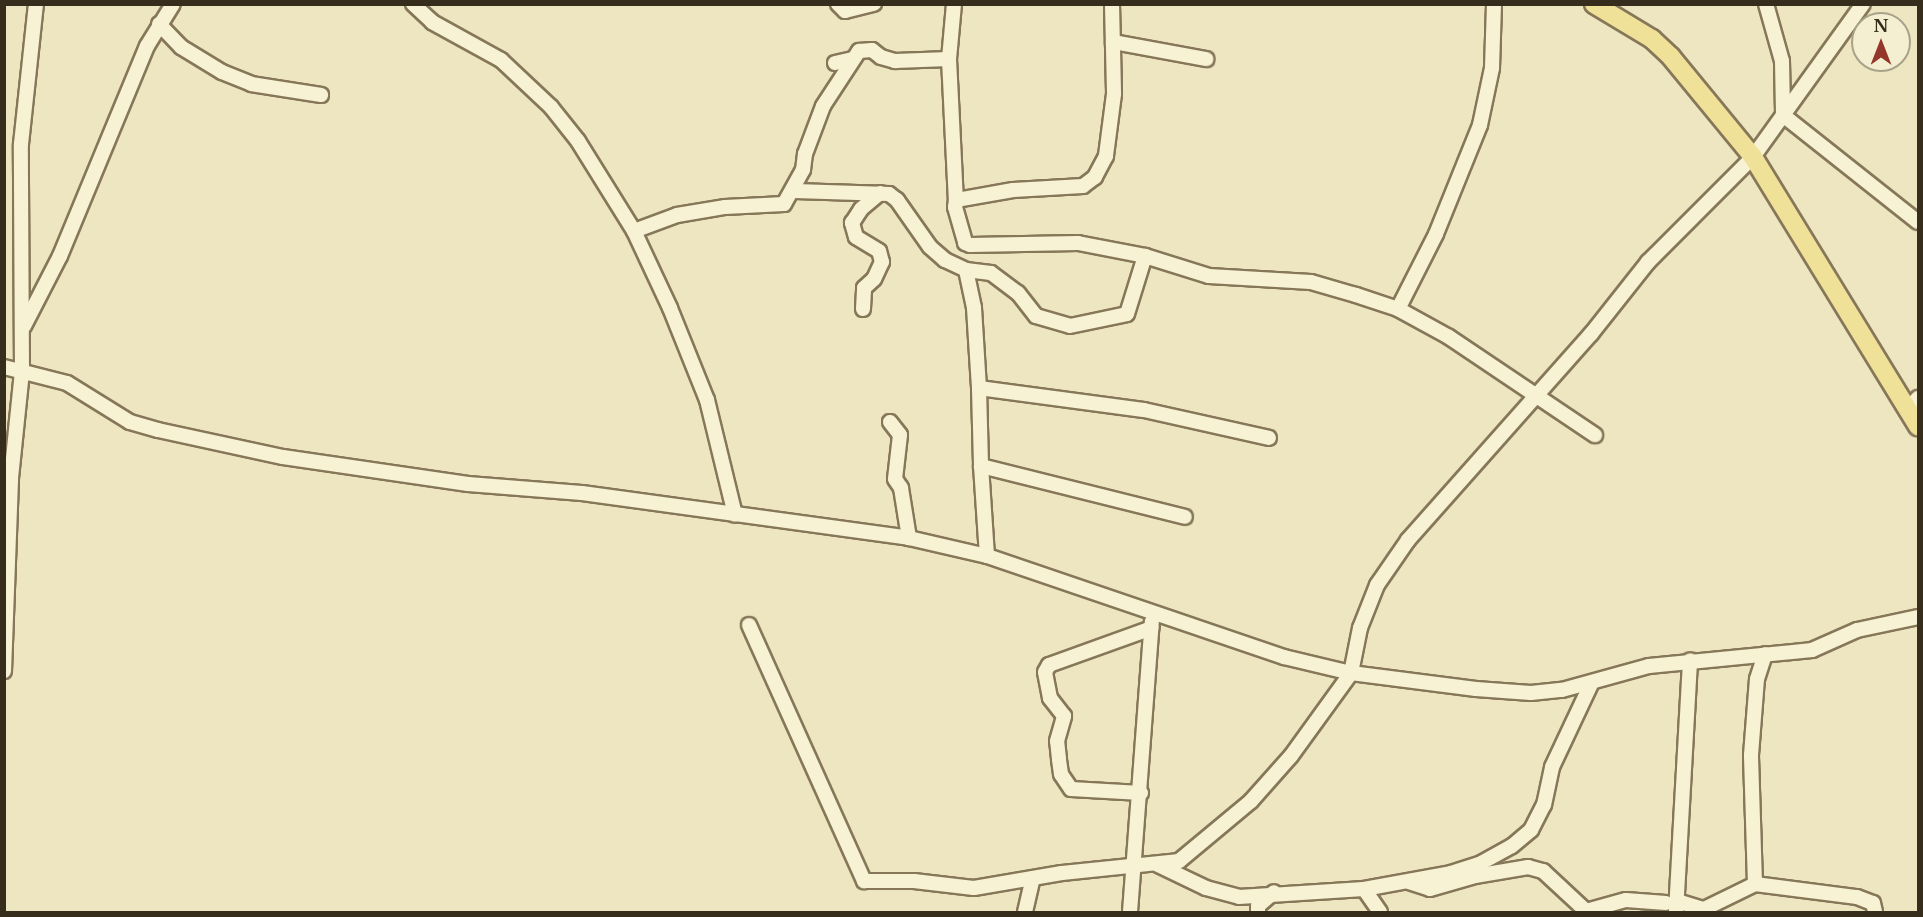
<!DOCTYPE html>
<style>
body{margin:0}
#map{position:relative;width:1923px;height:917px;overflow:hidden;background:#ede6c1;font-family:"Libre Baskerville",serif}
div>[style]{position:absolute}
.roads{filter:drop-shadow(2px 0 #867759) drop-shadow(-2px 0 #867759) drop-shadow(0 2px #867759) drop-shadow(0 -2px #867759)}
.minor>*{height:14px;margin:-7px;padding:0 7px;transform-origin:7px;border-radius:7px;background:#f8f2d4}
.major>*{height:18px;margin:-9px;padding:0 9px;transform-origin:9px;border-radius:9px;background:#f0e199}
span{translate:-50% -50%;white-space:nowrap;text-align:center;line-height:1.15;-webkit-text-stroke:4.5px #f5efd1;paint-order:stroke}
.frame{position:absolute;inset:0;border:6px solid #362d1d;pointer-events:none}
.north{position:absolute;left:1851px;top:12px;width:60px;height:60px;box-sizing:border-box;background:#f5efd1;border:2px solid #a9a189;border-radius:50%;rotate:0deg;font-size:16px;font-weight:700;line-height:24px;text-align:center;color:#362d1d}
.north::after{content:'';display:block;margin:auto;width:21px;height:27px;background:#94372a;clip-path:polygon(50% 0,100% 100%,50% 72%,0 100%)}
</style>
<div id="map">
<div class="roads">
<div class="minor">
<div style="left:413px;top:4px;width:26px;rotate:43deg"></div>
<div style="left:432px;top:22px;width:79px;rotate:28.8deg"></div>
<div style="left:501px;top:60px;width:69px;rotate:43.2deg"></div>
<div style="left:551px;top:107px;width:43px;rotate:51.5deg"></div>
<div style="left:578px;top:141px;width:106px;rotate:58.1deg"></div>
<div style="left:634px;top:231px;width:46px;rotate:-20.4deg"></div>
<div style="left:677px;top:215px;width:49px;rotate:-9.5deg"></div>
<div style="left:725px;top:207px;width:59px;rotate:-2.9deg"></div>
<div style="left:784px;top:204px;width:39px;rotate:-61deg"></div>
<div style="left:803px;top:170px;width:16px;rotate:-83deg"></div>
<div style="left:805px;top:154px;width:51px;rotate:-69.4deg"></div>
<div style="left:823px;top:106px;width:66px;rotate:-56.8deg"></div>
<div style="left:859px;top:51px;width:13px;rotate:-4deg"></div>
<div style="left:872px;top:50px;width:11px;rotate:38deg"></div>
<div style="left:881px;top:57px;width:15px;rotate:16deg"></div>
<div style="left:895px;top:61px;width:54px;rotate:-2.1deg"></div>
<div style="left:949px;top:59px;width:55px;rotate:-84.8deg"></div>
<div style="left:838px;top:4px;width:10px;rotate:45deg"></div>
<div style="left:845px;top:11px;width:30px;rotate:-14deg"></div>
<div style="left:1112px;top:4px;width:90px;rotate:88.7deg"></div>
<div style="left:1114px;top:94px;width:63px;rotate:97.4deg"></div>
<div style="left:1106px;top:156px;width:24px;rotate:118deg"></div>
<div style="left:1095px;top:177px;width:15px;rotate:143deg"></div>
<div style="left:1083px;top:186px;width:70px;rotate:176.7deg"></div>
<div style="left:1013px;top:190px;width:58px;rotate:170deg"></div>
<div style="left:956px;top:200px;width:7px;rotate:98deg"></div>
<div style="left:955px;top:207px;width:37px;rotate:74deg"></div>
<div style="left:965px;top:243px;width:5px;rotate:22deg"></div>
<div style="left:970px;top:245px;width:108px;rotate:-1.1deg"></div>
<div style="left:1078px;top:243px;width:68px;rotate:11deg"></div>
<div style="left:1766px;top:4px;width:59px;rotate:74.3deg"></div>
<div style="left:1782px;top:61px;width:54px;rotate:88.9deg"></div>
<div style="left:1783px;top:115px;width:172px;rotate:38.4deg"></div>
<div style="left:159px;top:24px;width:32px;rotate:46deg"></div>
<div style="left:181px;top:47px;width:48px;rotate:31.4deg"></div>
<div style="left:222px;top:72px;width:31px;rotate:22deg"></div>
<div style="left:251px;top:84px;width:71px;rotate:8.9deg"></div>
<div style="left:1113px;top:42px;width:95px;rotate:10.4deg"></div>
<div style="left:949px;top:59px;width:141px;rotate:87.2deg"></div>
<div style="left:835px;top:63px;width:18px;rotate:-13deg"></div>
<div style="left:795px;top:191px;width:94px;rotate:1.8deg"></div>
<div style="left:889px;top:194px;width:10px;rotate:37deg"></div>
<div style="left:897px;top:200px;width:57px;rotate:54.9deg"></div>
<div style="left:930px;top:247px;width:20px;rotate:41deg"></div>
<div style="left:945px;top:260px;width:23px;rotate:25deg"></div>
<div style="left:966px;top:270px;width:25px;rotate:7deg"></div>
<div style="left:991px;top:273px;width:34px;rotate:37deg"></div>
<div style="left:1018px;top:293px;width:29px;rotate:52deg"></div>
<div style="left:1036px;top:316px;width:35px;rotate:16deg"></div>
<div style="left:1070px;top:326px;width:58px;rotate:-11.9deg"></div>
<div style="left:1127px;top:314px;width:61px;rotate:-72.8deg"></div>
<div style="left:1145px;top:256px;width:67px;rotate:17.4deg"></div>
<div style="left:1209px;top:276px;width:102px;rotate:3.4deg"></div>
<div style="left:1311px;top:282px;width:47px;rotate:16.1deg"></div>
<div style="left:1356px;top:295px;width:44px;rotate:18.4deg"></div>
<div style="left:1398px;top:309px;width:58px;rotate:28.8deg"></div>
<div style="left:1449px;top:337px;width:176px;rotate:33.9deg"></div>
<div style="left:634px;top:231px;width:85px;rotate:64.9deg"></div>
<div style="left:670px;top:308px;width:99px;rotate:68.1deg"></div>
<div style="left:707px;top:400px;width:118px;rotate:76.3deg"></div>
<div style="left:966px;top:270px;width:39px;rotate:78deg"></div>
<div style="left:974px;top:308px;width:80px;rotate:86.4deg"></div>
<div style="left:979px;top:388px;width:166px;rotate:7.6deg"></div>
<div style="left:1144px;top:410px;width:128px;rotate:12.6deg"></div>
<div style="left:863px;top:309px;width:21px;rotate:-87deg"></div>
<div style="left:864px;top:288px;width:13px;rotate:-42deg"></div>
<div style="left:874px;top:279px;width:19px;rotate:-65deg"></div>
<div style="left:882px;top:262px;width:11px;rotate:-105deg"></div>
<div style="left:879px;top:251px;width:27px;rotate:-149deg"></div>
<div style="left:856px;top:237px;width:15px;rotate:-106deg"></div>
<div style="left:852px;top:223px;width:17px;rotate:-57deg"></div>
<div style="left:861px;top:209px;width:25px;rotate:-40deg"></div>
<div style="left:1398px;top:309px;width:84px;rotate:-63.1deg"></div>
<div style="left:1436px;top:234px;width:118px;rotate:-68deg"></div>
<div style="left:1480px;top:125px;width:58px;rotate:-78.1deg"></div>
<div style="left:1492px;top:68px;width:64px;rotate:-88.2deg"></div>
<div style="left:24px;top:326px;width:79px;rotate:-62.8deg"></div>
<div style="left:60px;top:256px;width:227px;rotate:-67.5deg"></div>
<div style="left:147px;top:46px;width:49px;rotate:-58.2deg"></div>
<div style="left:4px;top:367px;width:65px;rotate:14.3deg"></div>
<div style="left:67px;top:383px;width:74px;rotate:31.8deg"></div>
<div style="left:130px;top:422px;width:29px;rotate:16deg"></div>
<div style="left:158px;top:430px;width:128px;rotate:12.2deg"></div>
<div style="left:283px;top:457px;width:187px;rotate:8.3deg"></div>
<div style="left:468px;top:484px;width:114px;rotate:4.5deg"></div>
<div style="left:582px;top:493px;width:330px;rotate:7.8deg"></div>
<div style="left:909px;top:538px;width:80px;rotate:13deg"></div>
<div style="left:987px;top:556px;width:314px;rotate:18.8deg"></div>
<div style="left:1284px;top:657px;width:69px;rotate:13.4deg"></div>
<div style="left:1351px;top:673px;width:126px;rotate:7.3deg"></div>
<div style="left:1476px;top:689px;width:55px;rotate:4.2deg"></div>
<div style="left:1531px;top:693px;width:31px;rotate:-6deg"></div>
<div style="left:1562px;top:690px;width:90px;rotate:-15.4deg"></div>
<div style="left:1649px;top:666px;width:164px;rotate:-5.6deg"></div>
<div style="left:1812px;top:650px;width:49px;rotate:-24deg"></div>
<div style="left:1857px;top:630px;width:62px;rotate:-12deg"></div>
<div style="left:979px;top:388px;width:78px;rotate:88.5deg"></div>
<div style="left:1908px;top:409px;width:15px;rotate:-48deg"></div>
<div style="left:890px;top:422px;width:16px;rotate:52deg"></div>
<div style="left:900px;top:435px;width:44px;rotate:96.5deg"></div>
<div style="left:895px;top:479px;width:11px;rotate:56deg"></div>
<div style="left:901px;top:488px;width:51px;rotate:80.9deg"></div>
<div style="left:987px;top:556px;width:90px;rotate:-93.8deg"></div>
<div style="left:981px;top:466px;width:210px;rotate:14deg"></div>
<div style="left:749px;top:625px;width:281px;rotate:65.8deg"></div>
<div style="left:864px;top:881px;width:50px"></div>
<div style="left:914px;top:881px;width:60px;rotate:6.7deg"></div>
<div style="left:974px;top:888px;width:89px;rotate:-9.7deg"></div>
<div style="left:1062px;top:873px;width:118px;rotate:-5.9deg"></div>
<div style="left:1179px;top:861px;width:94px;rotate:-39.8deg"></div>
<div style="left:1251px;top:801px;width:60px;rotate:-48.4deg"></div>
<div style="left:1291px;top:756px;width:102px;rotate:-54.1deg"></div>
<div style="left:1351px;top:673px;width:46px;rotate:-78.7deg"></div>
<div style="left:1360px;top:628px;width:46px;rotate:-68.4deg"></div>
<div style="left:1377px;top:585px;width:55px;rotate:-55.4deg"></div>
<div style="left:1408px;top:540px;width:276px;rotate:-48.4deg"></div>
<div style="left:1591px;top:334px;width:92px;rotate:-51.6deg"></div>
<div style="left:1648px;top:262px;width:148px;rotate:-45deg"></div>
<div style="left:1753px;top:157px;width:188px;rotate:-54.3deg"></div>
<div style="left:4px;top:671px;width:193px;rotate:-87.9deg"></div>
<div style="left:11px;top:478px;width:108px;rotate:-84.1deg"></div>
<div style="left:22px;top:371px;width:227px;rotate:-90.3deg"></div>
<div style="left:21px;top:144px;width:141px;rotate:-83.9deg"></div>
<div style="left:1141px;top:793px;width:70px;rotate:-176.7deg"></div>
<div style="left:1071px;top:789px;width:18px;rotate:-124deg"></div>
<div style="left:1061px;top:774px;width:15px;rotate:-98deg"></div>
<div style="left:1059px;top:759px;width:18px;rotate:-96deg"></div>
<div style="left:1057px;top:741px;width:26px;rotate:-74deg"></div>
<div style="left:1064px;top:716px;width:23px;rotate:-128deg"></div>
<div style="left:1050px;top:698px;width:26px;rotate:-101deg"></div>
<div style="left:1045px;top:672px;width:8px;rotate:-60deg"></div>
<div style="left:1049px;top:665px;width:109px;rotate:-19.8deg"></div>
<div style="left:1158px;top:865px;width:53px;rotate:25.6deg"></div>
<div style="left:1206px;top:888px;width:34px;rotate:15deg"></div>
<div style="left:1239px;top:897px;width:125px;rotate:-3.7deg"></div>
<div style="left:1364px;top:889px;width:88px;rotate:-10.4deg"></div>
<div style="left:1451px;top:873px;width:32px;rotate:-18deg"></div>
<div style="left:1481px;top:863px;width:35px;rotate:-29deg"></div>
<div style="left:1512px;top:846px;width:25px;rotate:-40deg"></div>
<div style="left:1531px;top:830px;width:28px;rotate:-63deg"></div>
<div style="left:1544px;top:805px;width:39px;rotate:-78deg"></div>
<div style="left:1552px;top:767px;width:92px;rotate:-64.8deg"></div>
<div style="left:1409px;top:882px;width:22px;rotate:18deg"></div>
<div style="left:1430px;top:889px;width:47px;rotate:-16.1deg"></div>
<div style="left:1475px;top:876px;width:54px;rotate:-9.6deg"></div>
<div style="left:1528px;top:867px;width:16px;rotate:15deg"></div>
<div style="left:1543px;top:871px;width:59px;rotate:42.9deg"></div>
<div style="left:1586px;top:911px;width:41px;rotate:-15.4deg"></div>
<div style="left:1626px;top:900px;width:40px;rotate:4.3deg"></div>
<div style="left:1755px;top:884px;width:129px;rotate:-91.8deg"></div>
<div style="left:1751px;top:755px;width:76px;rotate:-85.5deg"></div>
<div style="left:1757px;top:679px;width:26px;rotate:-72deg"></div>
<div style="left:1364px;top:889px;width:28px;rotate:55deg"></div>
<div style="left:1677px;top:901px;width:28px;rotate:17deg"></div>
<div style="left:1704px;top:909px;width:57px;rotate:-26.1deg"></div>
<div style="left:1755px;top:884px;width:103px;rotate:7.3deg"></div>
<div style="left:1857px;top:897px;width:17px;rotate:21deg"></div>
<div style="left:1873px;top:903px;width:9px;rotate:77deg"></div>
<div style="left:1025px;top:912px;width:35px;rotate:-77deg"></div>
<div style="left:1130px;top:912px;width:291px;rotate:-85.7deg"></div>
<div style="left:1258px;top:912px;width:6px;rotate:-90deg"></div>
<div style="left:1258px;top:906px;width:21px;rotate:-41deg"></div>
<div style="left:1676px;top:912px;width:252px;rotate:-86.8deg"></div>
</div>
<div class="major">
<div style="left:1594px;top:4px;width:68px;rotate:31.1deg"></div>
<div style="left:1652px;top:39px;width:26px;rotate:43deg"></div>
<div style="left:1671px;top:57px;width:129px;rotate:50.6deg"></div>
<div style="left:1753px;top:157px;width:316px;rotate:58.5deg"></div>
</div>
</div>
<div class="frame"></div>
<div class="north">N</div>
</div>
